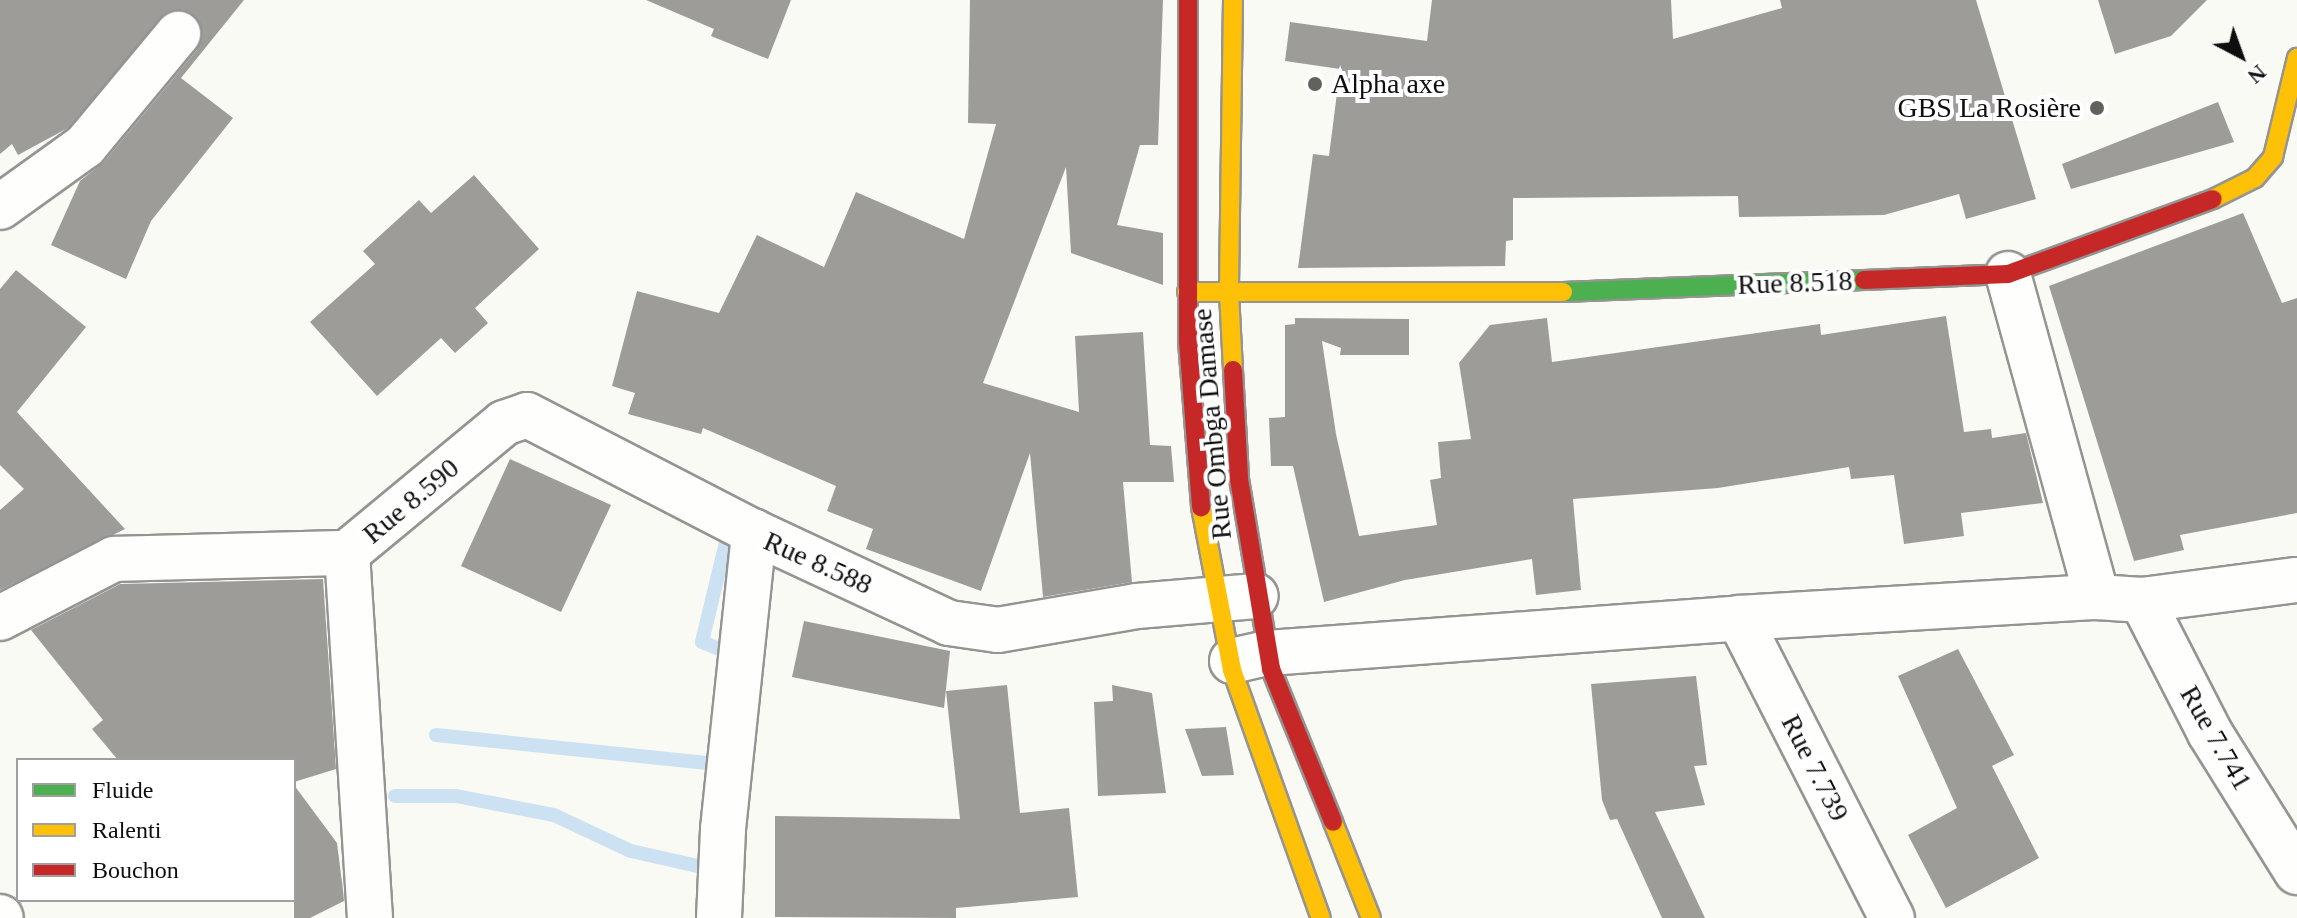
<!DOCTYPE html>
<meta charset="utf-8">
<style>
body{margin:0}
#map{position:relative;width:2297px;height:918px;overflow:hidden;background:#fafaf4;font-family:Georgia,serif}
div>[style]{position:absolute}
.stream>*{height:14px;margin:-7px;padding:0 7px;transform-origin:7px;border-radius:7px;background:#cce2f2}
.building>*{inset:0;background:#9e9c99}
.roads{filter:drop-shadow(2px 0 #949492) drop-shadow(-2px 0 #949492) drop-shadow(0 2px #949492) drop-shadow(0 -2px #949492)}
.street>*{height:44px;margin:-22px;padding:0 22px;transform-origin:22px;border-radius:22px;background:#fefefd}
.fast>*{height:18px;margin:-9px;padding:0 9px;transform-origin:9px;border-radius:9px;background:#4caf50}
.slow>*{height:18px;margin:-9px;padding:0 9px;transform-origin:9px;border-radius:9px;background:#ffc107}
.jam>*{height:18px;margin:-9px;padding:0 9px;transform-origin:9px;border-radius:9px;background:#c62828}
.dots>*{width:22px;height:22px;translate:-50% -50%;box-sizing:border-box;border:4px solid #fff;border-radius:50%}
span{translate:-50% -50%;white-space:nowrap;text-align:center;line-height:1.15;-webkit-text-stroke:8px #fff;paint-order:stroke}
.poi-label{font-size:28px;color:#0e0e0e}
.left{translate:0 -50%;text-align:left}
.right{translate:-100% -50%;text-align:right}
.street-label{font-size:28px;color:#0e0e0e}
.legend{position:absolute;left:16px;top:758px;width:280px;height:144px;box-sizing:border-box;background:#fff;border:2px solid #9f9f9f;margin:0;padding:10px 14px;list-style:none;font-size:24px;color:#0e0e0e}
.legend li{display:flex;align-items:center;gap:16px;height:40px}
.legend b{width:40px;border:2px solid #9f9f9f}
.north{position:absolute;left:2201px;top:16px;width:80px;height:80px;-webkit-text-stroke:6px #fff;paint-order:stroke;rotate:139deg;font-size:22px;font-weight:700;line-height:32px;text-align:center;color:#0e0e0e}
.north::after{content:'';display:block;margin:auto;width:28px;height:36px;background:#0e0e0e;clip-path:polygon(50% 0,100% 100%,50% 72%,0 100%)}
</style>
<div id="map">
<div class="stream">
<div style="left:729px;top:530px;width:115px;rotate:103.6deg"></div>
<div style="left:702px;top:642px;width:37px;rotate:22deg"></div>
<div style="left:436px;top:735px;width:292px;rotate:5.9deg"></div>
<div style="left:395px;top:796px;width:61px"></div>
<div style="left:456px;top:796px;width:100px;rotate:11deg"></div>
<div style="left:554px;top:815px;width:85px;rotate:25.1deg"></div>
<div style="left:631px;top:851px;width:86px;rotate:12.7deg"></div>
</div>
<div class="building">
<div style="clip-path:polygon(0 0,244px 0,181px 78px,233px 118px,151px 221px,126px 279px,51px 245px,80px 181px,104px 162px,197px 50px,201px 25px,183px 10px,169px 11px,68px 128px,18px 155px,12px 144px,0 154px)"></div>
<div style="clip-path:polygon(646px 0,791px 0,768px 59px,711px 36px,714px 29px)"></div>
<div style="clip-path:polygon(970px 0,1163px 0,1158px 145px,1140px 145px,1117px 225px,1163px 233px,1163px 285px,1071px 253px,1066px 167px,983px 383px,1079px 412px,1075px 336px,1143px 332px,1150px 445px,1171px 446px,1174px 482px,1123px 482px,1132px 582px,1043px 597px,1030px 453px,981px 591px,866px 549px,873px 529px,827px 511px,836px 486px,703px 428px,701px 434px,628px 414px,635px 393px,612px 386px,637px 291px,719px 313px,757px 235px,824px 267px,856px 192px,964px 239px,996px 124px,968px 123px)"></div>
<div style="clip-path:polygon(1432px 0,1671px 0,1673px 39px,1782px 8px,1780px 0,1976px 0,2036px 199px,1966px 219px,1959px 194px,1884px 215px,1739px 217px,1738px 196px,1513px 198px,1513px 240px,1506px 241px,1505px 266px,1298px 268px,1313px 154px,1329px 156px,1340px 69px,1285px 61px,1290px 22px,1427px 41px)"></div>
<div style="clip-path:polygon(2098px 0,2207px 0,2171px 36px,2115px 54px)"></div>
<div style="clip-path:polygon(2218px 102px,2234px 142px,2071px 189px,2062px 164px)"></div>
<div style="clip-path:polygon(474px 175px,539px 249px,475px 308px,488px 323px,455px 353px,441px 338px,377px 396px,310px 322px,375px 264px,363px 251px,419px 200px,431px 213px)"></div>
<div style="clip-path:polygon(2243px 213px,2282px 303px,2297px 298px,2297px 513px,2180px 535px,2184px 550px,2134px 561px,2049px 286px)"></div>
<div style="clip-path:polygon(16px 270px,86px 327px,17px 412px,125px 529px,0 590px,0 510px,24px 489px,0 465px,0 289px)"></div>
<div style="clip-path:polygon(1946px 316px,1964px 432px,1991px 429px,1992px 438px,2026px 433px,2043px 503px,1961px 513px,1964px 536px,1904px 544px,1894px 475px,1851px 479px,1849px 467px,1718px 488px,1573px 499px,1581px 590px,1536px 595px,1532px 559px,1405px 580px,1324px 602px,1293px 466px,1271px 466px,1269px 418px,1285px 417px,1285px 325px,1295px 324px,1295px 318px,1409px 319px,1409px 355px,1340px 355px,1341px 348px,1322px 341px,1336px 434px,1359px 536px,1437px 525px,1430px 480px,1441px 478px,1438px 442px,1471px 439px,1459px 363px,1490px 325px,1547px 318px,1552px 362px,1820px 324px,1821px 335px)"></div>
<div style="clip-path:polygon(510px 459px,611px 505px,561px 612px,461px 566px)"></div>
<div style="clip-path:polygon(323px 579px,336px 769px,294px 782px,294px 760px,118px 760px,92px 729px,103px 720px,31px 630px,120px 584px)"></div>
<div style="clip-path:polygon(804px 621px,950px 651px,944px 708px,792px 677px)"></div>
<div style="clip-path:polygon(1958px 649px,2014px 755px,1992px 766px,2039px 858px,1946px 908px,1908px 835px,1957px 808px,1898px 676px)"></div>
<div style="clip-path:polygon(1696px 676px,1707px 765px,1694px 766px,1705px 805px,1655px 812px,1705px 918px,1662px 918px,1617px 819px,1610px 820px,1602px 800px,1591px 684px)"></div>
<div style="clip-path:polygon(1007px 685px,1020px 813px,1069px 808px,1078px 897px,956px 908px,956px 918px,775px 917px,775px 816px,960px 819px,946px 691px)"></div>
<div style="clip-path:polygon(1112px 685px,1152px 693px,1166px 793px,1098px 796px,1094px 702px,1113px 701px)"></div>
<div style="clip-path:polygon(1226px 727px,1234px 775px,1202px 776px,1185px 729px)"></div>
<div style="clip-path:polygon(294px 785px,337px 843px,343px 890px,344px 901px,310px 918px,294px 918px)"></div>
</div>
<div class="roads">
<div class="street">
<div style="left:0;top:207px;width:105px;rotate:-35.7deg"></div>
<div style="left:85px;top:146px;width:146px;rotate:-50.3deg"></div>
<div style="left:2008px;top:274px;width:335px;rotate:74.6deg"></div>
<div style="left:2142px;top:600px;width:149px;rotate:62.9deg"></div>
<div style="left:2210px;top:733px;width:164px;rotate:58deg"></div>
<div style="left:0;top:618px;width:128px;rotate:-27.4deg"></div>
<div style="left:114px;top:559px;width:233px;rotate:-1.5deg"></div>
<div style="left:1739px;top:618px;width:337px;rotate:63deg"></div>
<div style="left:1232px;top:661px;width:37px;rotate:-13deg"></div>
<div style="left:1268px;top:653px;width:472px;rotate:-4.2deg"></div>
<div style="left:1739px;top:618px;width:359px;rotate:-3.4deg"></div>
<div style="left:2097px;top:597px;width:45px;rotate:3.8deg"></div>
<div style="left:2142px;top:600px;width:156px;rotate:-7.4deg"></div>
<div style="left:0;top:917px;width:1px;rotate:45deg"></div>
<div style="left:370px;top:918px;width:366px;rotate:-93.6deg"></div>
<div style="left:347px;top:553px;width:204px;rotate:-39.6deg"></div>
<div style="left:504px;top:423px;width:24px;rotate:-19deg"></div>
<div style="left:527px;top:415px;width:255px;rotate:27.3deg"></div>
<div style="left:719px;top:918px;width:89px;rotate:-87.4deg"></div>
<div style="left:723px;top:829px;width:299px;rotate:-84deg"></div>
<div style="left:754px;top:532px;width:215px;rotate:25deg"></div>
<div style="left:949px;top:623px;width:49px;rotate:8.1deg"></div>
<div style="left:998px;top:630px;width:141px;rotate:-9.8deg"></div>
<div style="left:1137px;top:606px;width:119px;rotate:-4.8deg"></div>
</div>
<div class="fast">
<div style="left:1563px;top:292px;width:301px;rotate:-2.3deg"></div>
</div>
<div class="slow">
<div style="left:1233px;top:0;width:293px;rotate:90.8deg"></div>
<div style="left:1229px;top:293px;width:77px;rotate:87deg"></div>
<div style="left:2213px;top:199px;width:47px;rotate:-26.6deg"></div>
<div style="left:2255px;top:178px;width:28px;rotate:-49deg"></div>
<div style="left:2273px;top:157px;width:102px;rotate:-76.4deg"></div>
<div style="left:1187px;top:292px;width:376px"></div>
<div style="left:1201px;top:507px;width:166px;rotate:79.2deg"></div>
<div style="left:1232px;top:670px;width:263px;rotate:70.3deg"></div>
<div style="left:1333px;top:822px;width:103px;rotate:68.4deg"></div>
</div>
<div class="jam">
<div style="left:1188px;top:0;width:341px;rotate:90deg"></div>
<div style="left:1188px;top:341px;width:167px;rotate:85.5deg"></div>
<div style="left:1864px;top:280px;width:144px;rotate:-2.4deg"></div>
<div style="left:2008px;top:274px;width:218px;rotate:-20.1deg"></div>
<div style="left:1233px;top:370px;width:109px;rotate:86.8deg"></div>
<div style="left:1239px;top:479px;width:193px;rotate:80.4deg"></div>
<div style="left:1271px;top:669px;width:165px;rotate:67.9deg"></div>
</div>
</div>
<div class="dots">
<div style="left:1315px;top:84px;background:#61615e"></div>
<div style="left:2097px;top:108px;background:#61615e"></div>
</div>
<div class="poi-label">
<span class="left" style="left:1331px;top:84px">Alpha axe</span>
<span class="right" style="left:2081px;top:108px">GBS La Rosière</span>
</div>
<div class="street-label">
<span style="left:1795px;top:283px;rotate:-2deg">Rue 8.518</span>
<span style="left:1212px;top:424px;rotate:-95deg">Rue Ombga Damase</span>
<span style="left:411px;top:501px;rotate:-40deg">Rue 8.590</span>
<span style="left:818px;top:563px;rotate:24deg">Rue 8.588</span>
<span style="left:2216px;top:738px;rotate:60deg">Rue 7.741</span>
<span style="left:1815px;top:768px;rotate:63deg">Rue 7.739</span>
</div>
<ul class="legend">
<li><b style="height:10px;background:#4caf50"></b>Fluide</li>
<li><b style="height:10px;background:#ffc107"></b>Ralenti</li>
<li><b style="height:10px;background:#c62828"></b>Bouchon</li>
</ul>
<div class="north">N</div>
</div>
